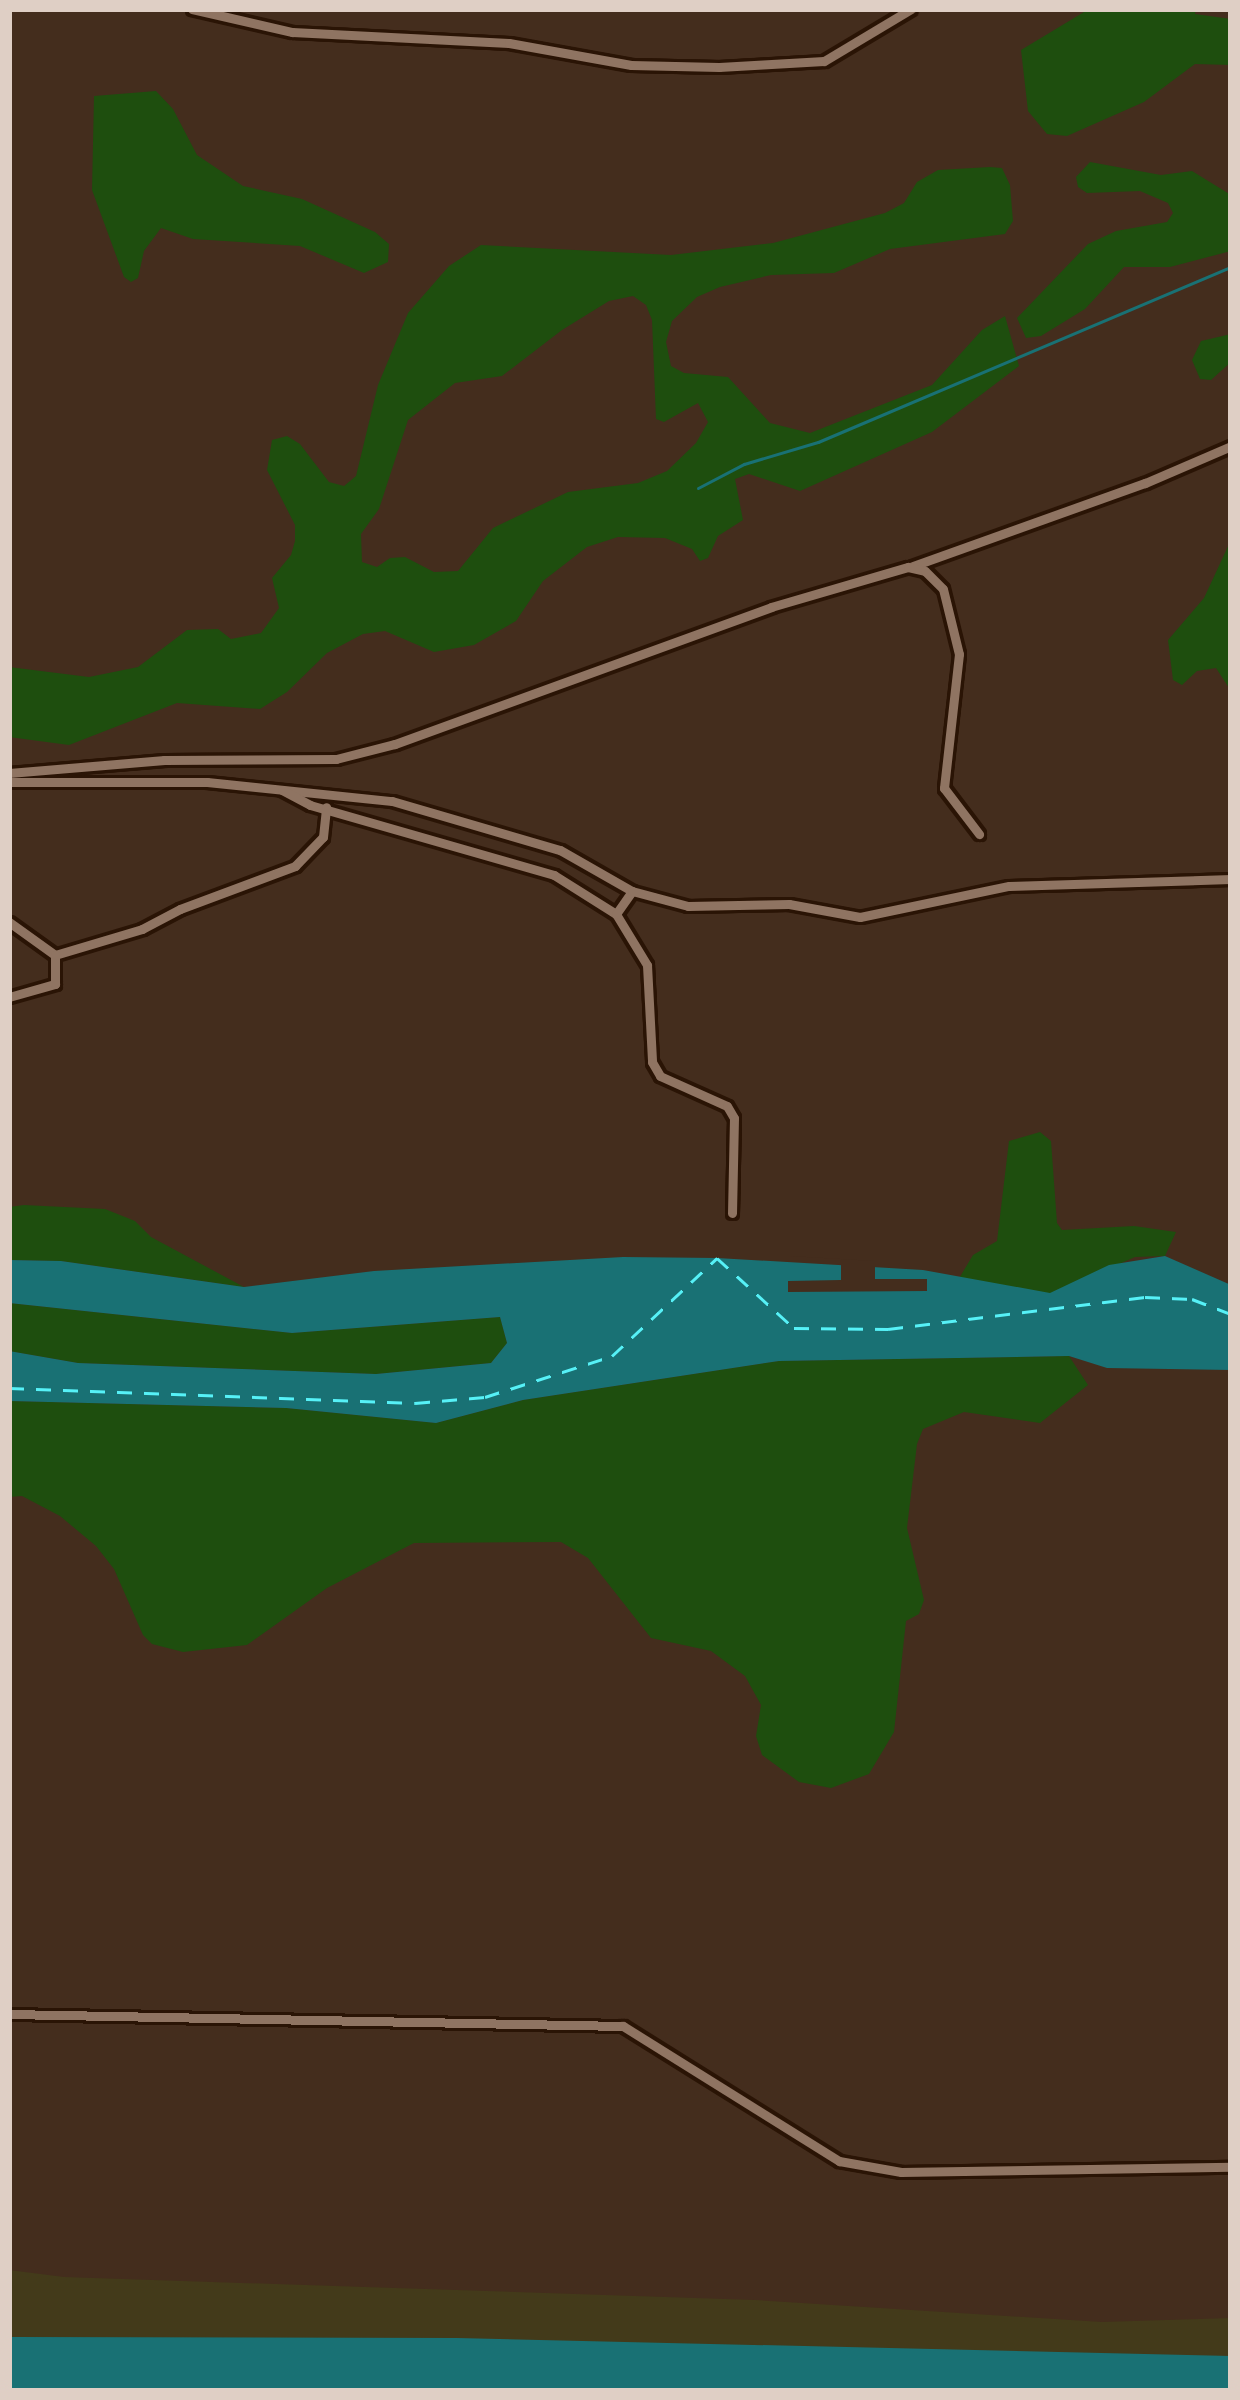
<!DOCTYPE html>
<style>
body{margin:0}
#map{position:relative;width:1240px;height:2400px;overflow:hidden;background:#442d1d;font-family:"Space Grotesk",sans-serif}
div>[style]{position:absolute}
.green>*{inset:0;background:#1e4e0e}
.sand>*{inset:0;background:#433a1a}
.water>*{inset:0;background:#197174}
.pier>*{inset:0;background:#442d1d}
.stream>*{height:3px;margin:-1.5px;padding:0 1.5px;transform-origin:1.5px;border-radius:1.5px;background:#197174}
.ferry>*{height:3px;margin-top:-1.5px;transform-origin:0;background:repeating-linear-gradient(90deg,#56f1f7 0 15px,transparent 0 27px)}
.roads{filter:drop-shadow(3px 0 #2a1405) drop-shadow(-3px 0 #2a1405) drop-shadow(0 3px #2a1405) drop-shadow(0 -3px #2a1405)}
.street>*{height:9px;margin:-4.5px;padding:0 4.5px;transform-origin:4.5px;border-radius:4.5px;background:#8f7462}
span{translate:-50% -50%;white-space:nowrap;text-align:center;line-height:1.15;-webkit-text-stroke:12px #392313;paint-order:stroke}
.frame{position:absolute;inset:0;border:12px solid #dfcfc5;pointer-events:none}
</style>
<div id="map">
<div class="green">
<div style="clip-path:polygon(1089px 9px,1196px 9px,1195px 14px,1231px 19px,1231px 65px,1195px 64px,1144px 102px,1067px 136px,1047px 134px,1028px 111px,1021px 50px)"></div>
<div style="clip-path:polygon(156px 91px,173px 109px,197px 155px,243px 186px,302px 199px,375px 232px,389px 244px,388px 262px,364px 273px,300px 246px,193px 239px,161px 228px,144px 251px,138px 278px,131px 282px,124px 277px,92px 190px,94px 96px)"></div>
<div style="clip-path:polygon(1090px 162px,1161px 175px,1192px 171px,1231px 195px,1231px 251px,1170px 267px,1124px 267px,1085px 309px,1041px 336px,1026px 338px,1017px 318px,1088px 244px,1116px 231px,1167px 222px,1173px 213px,1168px 203px,1140px 191px,1087px 193px,1078px 187px,1076px 177px)"></div>
<div style="clip-path:polygon(evenodd,990px 167px,1002px 168px,1010px 185px,1013px 221px,1005px 234px,890px 249px,834px 273px,771px 275px,720px 287px,697px 297px,672px 321px,666px 342px,671px 366px,684px 373px,728px 377px,770px 423px,810px 433px,932px 385px,982px 330px,1005px 316px,1019px 366px,932px 432px,800px 491px,749px 474px,735px 479px,743px 520px,718px 536px,708px 558px,700px 561px,692px 549px,665px 538px,618px 537px,587px 547px,543px 581px,516px 621px,474px 645px,434px 652px,385px 631px,363px 634px,327px 653px,287px 692px,260px 709px,177px 703px,69px 745px,9px 737px,9px 667px,89px 677px,138px 667px,187px 630px,218px 629px,231px 639px,261px 633px,279px 608px,272px 578px,291px 555px,295px 541px,295px 525px,267px 470px,272px 440px,287px 436px,300px 444px,329px 482px,344px 486px,356px 476px,378px 385px,408px 313px,449px 266px,481px 245px,671px 255px,773px 243px,885px 213px,904px 203px,917px 182px,938px 170px,990px 167px,633px 296px,646px 305px,652px 320px,656px 419px,664px 422px,698px 403px,708px 422px,696px 443px,667px 471px,638px 483px,568px 492px,493px 528px,458px 571px,434px 572px,405px 557px,390px 558px,377px 567px,362px 562px,361px 534px,379px 509px,408px 420px,455px 383px,502px 376px,562px 330px,609px 301px,633px 296px)"></div>
<div style="clip-path:polygon(1231px 334px,1231px 362px,1211px 380px,1200px 379px,1192px 360px,1201px 341px)"></div>
<div style="clip-path:polygon(1231px 512px,1231px 691px,1216px 668px,1197px 671px,1182px 685px,1173px 680px,1168px 640px,1204px 598px,1230px 542px)"></div>
<div style="clip-path:polygon(1040px 1132px,1051px 1141px,1057px 1223px,1062px 1230px,1134px 1226px,1176px 1232px,1165px 1256px,1135px 1257px,1051px 1294px,958px 1280px,973px 1255px,997px 1241px,1009px 1141px)"></div>
<div style="clip-path:polygon(24px 1205px,105px 1209px,135px 1221px,151px 1237px,244px 1287px,61px 1261px,9px 1260px,9px 1207px)"></div>
<div style="clip-path:polygon(9px 1303px,292px 1333px,500px 1317px,507px 1343px,491px 1363px,376px 1374px,78px 1363px,9px 1351px)"></div>
<div style="clip-path:polygon(1069px 1356px,1088px 1385px,1040px 1423px,964px 1412px,923px 1429px,917px 1444px,907px 1528px,924px 1600px,919px 1614px,906px 1621px,894px 1732px,869px 1774px,831px 1788px,799px 1782px,762px 1755px,756px 1736px,761px 1705px,745px 1676px,711px 1651px,651px 1638px,588px 1558px,561px 1542px,414px 1543px,327px 1588px,247px 1645px,183px 1652px,152px 1644px,143px 1635px,114px 1569px,96px 1546px,60px 1516px,22px 1496px,9px 1497px,9px 1401px,286px 1408px,436px 1423px,523px 1400px,779px 1361px)"></div>
</div>
<div class="sand">
<div style="clip-path:polygon(9px 2270px,64px 2277px,755px 2300px,1102px 2322px,1231px 2318px,1231px 2391px,9px 2360px)"></div>
</div>
<div class="water">
<div style="clip-path:polygon(1165px 1256px,1231px 1285px,1231px 1370px,1107px 1368px,1069px 1356px,779px 1361px,523px 1400px,436px 1423px,286px 1408px,9px 1401px,9px 1351px,78px 1363px,376px 1374px,491px 1363px,507px 1343px,500px 1317px,292px 1333px,9px 1303px,9px 1260px,61px 1261px,244px 1287px,374px 1271px,623px 1257px,717px 1258px,923px 1270px,1050px 1293px,1109px 1265px)"></div>
<div style="clip-path:polygon(9px 2337px,457px 2338px,1231px 2356px,1231px 2391px,9px 2391px)"></div>
</div>
<div class="pier">
<div style="clip-path:polygon(789px 1256px,875px 1261px,875px 1279px,927px 1279px,927px 1291px,788px 1292px,788px 1281px,841px 1280px,841px 1262px,789px 1262px)"></div>
</div>
<div class="stream">
<div style="left:698px;top:488px;width:52px;rotate:-27.6deg"></div>
<div style="left:744px;top:464px;width:77px;rotate:-16.6deg"></div>
<div style="left:818px;top:442px;width:449px;rotate:-23deg"></div>
</div>
<div class="ferry">
<div style="left:9px;top:1388px;width:406px;rotate:2.1deg"></div>
<div style="left:415px;top:1403px;width:70px;rotate:-4.9deg"></div>
<div style="left:485px;top:1397px;width:133px;rotate:-17.9deg"></div>
<div style="left:612px;top:1356px;width:144px;rotate:-43deg"></div>
<div style="left:717px;top:1258px;width:104px;rotate:42.3deg"></div>
<div style="left:794px;top:1328px;width:94px;rotate:0.6deg"></div>
<div style="left:888px;top:1329px;width:259px;rotate:-7.1deg"></div>
<div style="left:1145px;top:1297px;width:47px;rotate:2.4deg"></div>
<div style="left:1192px;top:1299px;width:42px;rotate:21deg"></div>
</div>
<div class="roads">
<div class="street">
<div style="left:192px;top:9px;width:103px;rotate:13deg"></div>
<div style="left:292px;top:32px;width:217px;rotate:2.9deg"></div>
<div style="left:509px;top:43px;width:124px;rotate:10.2deg"></div>
<div style="left:631px;top:65px;width:88px;rotate:1.3deg"></div>
<div style="left:719px;top:67px;width:105px;rotate:-3.3deg"></div>
<div style="left:824px;top:61px;width:101px;rotate:-30.9deg"></div>
<div style="left:913px;top:566px;width:246px;rotate:-19.7deg"></div>
<div style="left:1145px;top:483px;width:94px;rotate:-23.3deg"></div>
<div style="left:9px;top:773px;width:156px;rotate:-4.8deg"></div>
<div style="left:164px;top:760px;width:172px;rotate:-0.3deg"></div>
<div style="left:336px;top:759px;width:61px;rotate:-14.3deg"></div>
<div style="left:395px;top:744px;width:400px;rotate:-20deg"></div>
<div style="left:771px;top:607px;width:143px;rotate:-16.3deg"></div>
<div style="left:908px;top:567px;width:17px;rotate:13deg"></div>
<div style="left:925px;top:571px;width:25px;rotate:45deg"></div>
<div style="left:943px;top:589px;width:67px;rotate:76.2deg"></div>
<div style="left:959px;top:654px;width:135px;rotate:96.4deg"></div>
<div style="left:944px;top:788px;width:58px;rotate:52.7deg"></div>
<div style="left:9px;top:782px;width:198px"></div>
<div style="left:207px;top:782px;width:186px;rotate:5.9deg"></div>
<div style="left:392px;top:801px;width:175px;rotate:16.3deg"></div>
<div style="left:560px;top:850px;width:83px;rotate:29.7deg"></div>
<div style="left:282px;top:790px;width:32px;rotate:28deg"></div>
<div style="left:310px;top:805px;width:254px;rotate:16deg"></div>
<div style="left:554px;top:875px;width:73px;rotate:32.2deg"></div>
<div style="left:616px;top:914px;width:60px;rotate:58.7deg"></div>
<div style="left:647px;top:965px;width:97px;rotate:87deg"></div>
<div style="left:652px;top:1062px;width:16px;rotate:60deg"></div>
<div style="left:660px;top:1076px;width:73px;rotate:24.1deg"></div>
<div style="left:727px;top:1106px;width:14px;rotate:60deg"></div>
<div style="left:734px;top:1118px;width:95px;rotate:91.2deg"></div>
<div style="left:616px;top:914px;width:28px;rotate:-55deg"></div>
<div style="left:632px;top:891px;width:58px;rotate:15deg"></div>
<div style="left:688px;top:906px;width:101px;rotate:-1.1deg"></div>
<div style="left:789px;top:904px;width:72px;rotate:10.4deg"></div>
<div style="left:860px;top:917px;width:152px;rotate:-11.8deg"></div>
<div style="left:1009px;top:886px;width:222px;rotate:-1.8deg"></div>
<div style="left:9px;top:922px;width:57px;rotate:35.7deg"></div>
<div style="left:55px;top:955px;width:91px;rotate:-16.6deg"></div>
<div style="left:142px;top:929px;width:43px;rotate:-27.8deg"></div>
<div style="left:180px;top:909px;width:123px;rotate:-20.5deg"></div>
<div style="left:295px;top:866px;width:40px;rotate:-46deg"></div>
<div style="left:323px;top:837px;width:30px;rotate:-84deg"></div>
<div style="left:9px;top:997px;width:48px;rotate:-15.8deg"></div>
<div style="left:55px;top:984px;width:29px;rotate:-90deg"></div>
<div style="left:9px;top:2014px;width:614px;rotate:1.12deg"></div>
<div style="left:623px;top:2026px;width:255px;rotate:32deg"></div>
<div style="left:839px;top:2161px;width:63px;rotate:10.1deg"></div>
<div style="left:901px;top:2172px;width:330px;rotate:-0.9deg"></div>
</div>
</div>
<div class="frame"></div>
</div>
